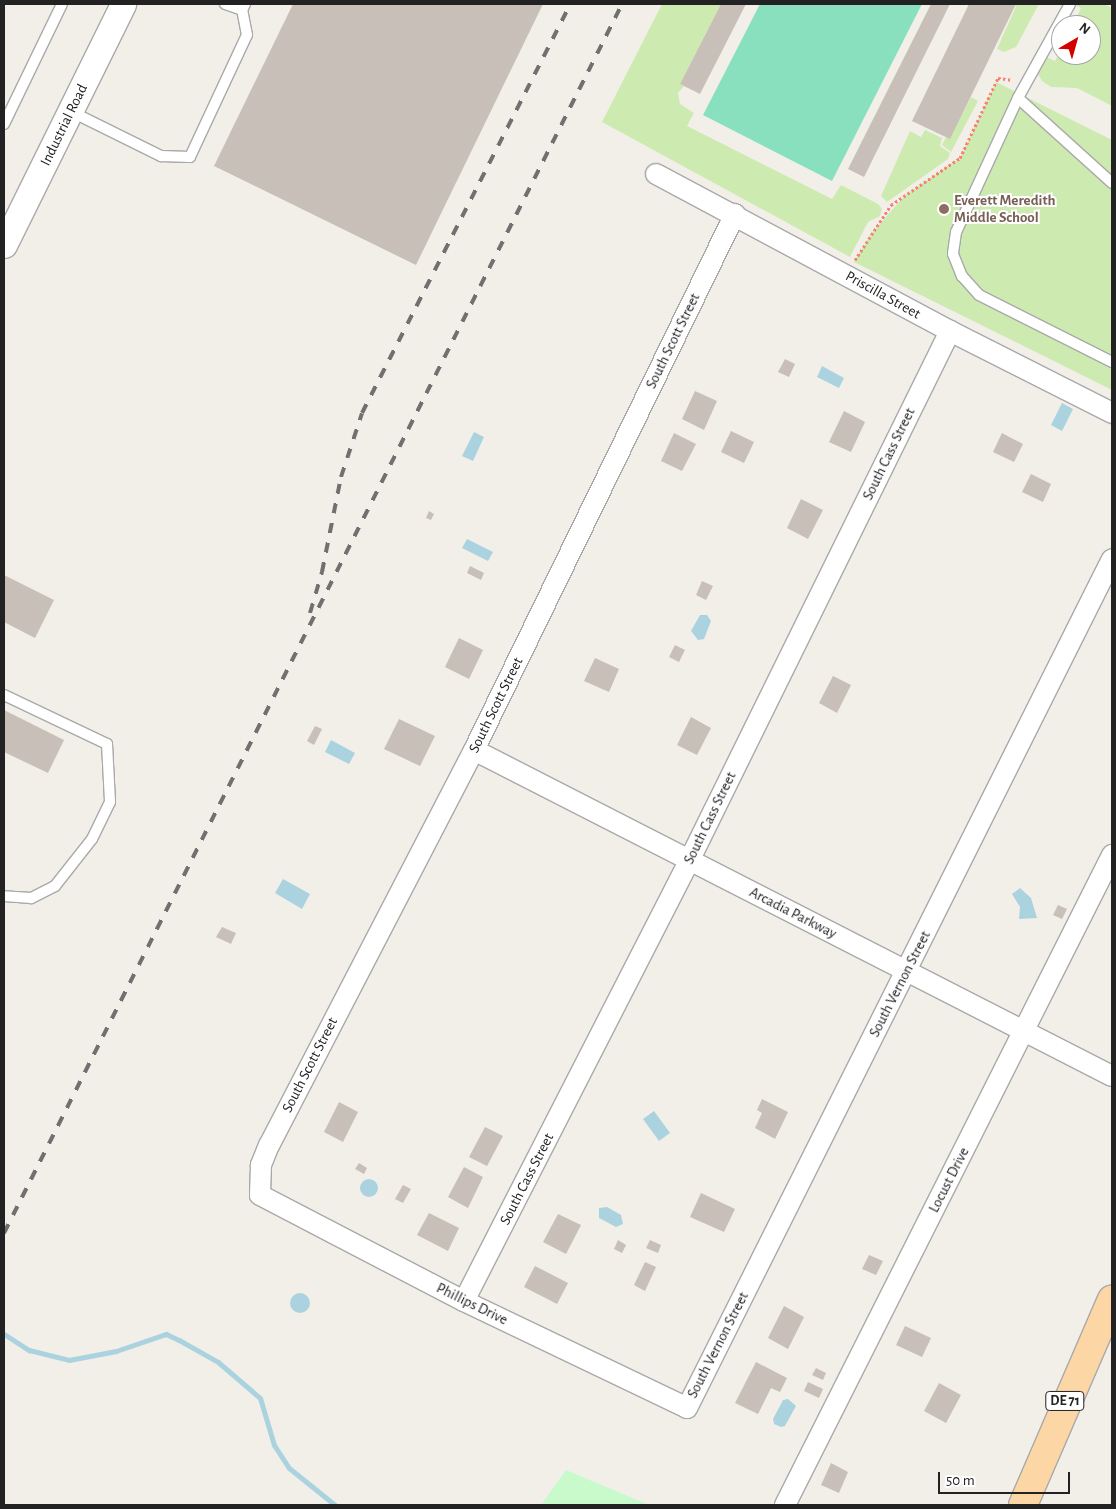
<!DOCTYPE html>
<style>
body{margin:0}
#map{position:relative;width:1116px;height:1509px;overflow:hidden;background:#f2efe9;font-family:"Alegreya Sans",sans-serif}
div>[style]{position:absolute}
.grass>*{inset:0;background:#cdebb0}
.park>*{inset:0;background:#c8facc}
.pitch>*{inset:0;background:#88e0be}
.water>*{inset:0;background:#aad3df}
.round{border-radius:50%}
.stream>*{height:5px;margin:-2.5px;padding:0 2.5px;transform-origin:2.5px;border-radius:2.5px;background:#aad3df}
.building>*{inset:0;background:#c7bfb8}
.path>*{height:3px;margin-top:-1.5px;transform-origin:0;background:repeating-linear-gradient(90deg,#fa8072 0 2.5px,transparent 0 5px)}
.roads{filter:drop-shadow(1px 0 #a9a9a9) drop-shadow(-1px 0 #a9a9a9) drop-shadow(0 1px #a9a9a9) drop-shadow(0 -1px #a9a9a9)}
.service>*{height:10px;margin:-5px;padding:0 5px;transform-origin:5px;border-radius:5px;background:#fff}
.minor>*{height:20px;margin:-10px;padding:0 10px;transform-origin:10px;border-radius:10px;background:#fff}
.tertiary>*{height:25px;margin:-12.5px;padding:0 12.5px;transform-origin:12.5px;border-radius:12.5px;background:#fff}
.primary>*{height:28px;margin:-14px;padding:0 14px;transform-origin:14px;border-radius:14px;background:#fcd6a4}
.rail>*{height:4px;margin-top:-2px;transform-origin:0;background:repeating-linear-gradient(90deg,#707070 0 10px,transparent 0 20px)}
.dots>*{width:14px;height:14px;translate:-50% -50%;box-sizing:border-box;border:2px solid #fff;border-radius:50%}
span{translate:-50% -50%;white-space:nowrap;text-align:center;line-height:1.15;-webkit-text-stroke:4px #fff;paint-order:stroke}
.shield-label span{padding:1px 4px;background:#fff;border:1px solid;border-radius:4px;-webkit-text-stroke-width:0}
.shield-label{font-size:14px;color:#222;font-weight:700}
.street-label{font-size:15px;color:#222}
.education-label{font-size:15px;color:#785e54;font-weight:700}
.left{translate:0 -50%;text-align:left}
.frame{position:absolute;inset:0;border:5px solid #222;pointer-events:none}
.north{position:absolute;left:1051px;top:15px;width:50px;height:50px;box-sizing:border-box;background:#fff;border:1px solid #a7a7a7;border-radius:50%;rotate:38deg;font-size:14px;font-weight:700;line-height:20px;text-align:center;color:#222}
.north::after{content:'';display:block;margin:auto;width:18px;height:22px;background:#d40000;clip-path:polygon(50% 0,100% 100%,50% 72%,0 100%)}
.scale{position:absolute;left:938px;top:1472px;width:132px;height:22px;box-sizing:border-box;border:2px solid #222;border-top:0;padding-left:6px;font-size:15px;line-height:18px;white-space:nowrap;color:#222;-webkit-text-stroke:4px #fff;paint-order:stroke}
</style>
<div id="map">
<div class="grass">
<div style="clip-path:polygon(662px 4px,721px 4px,680px 84px,684px 86px,678px 93px,680px 104px,694px 113px,687px 126px,832px 199px,841px 185px,878px 204px,882px 209px,880px 216px,868px 222px,850px 257px,602px 122px)"></div>
<div style="clip-path:polygon(1017px 4px,1039px 4px,1016px 47px,1004px 52px,997px 49px)"></div>
<div style="clip-path:polygon(1073px 4px,1104px 4px,1112px 8px,1112px 106px,1077px 88px,1051px 87px,1042px 81px,1035px 69px,1042px 55px,1055px 61px,1061px 49px,1061px 55px,1091px 55px,1091px 25px,1073px 25px,1081px 8px)"></div>
<div style="clip-path:polygon(996px 82px,1112px 140px,1112px 390px,854px 262px,870px 235px,906px 194px,960px 158px)"></div>
<div style="clip-path:polygon(971px 97px,978px 101px,951px 152px,942px 145px,946px 137px,950px 138px)"></div>
<div style="clip-path:polygon(925px 130px,942px 138px,940px 146px,950px 153px,948px 159px,887px 202px,881px 196px,910px 131px,921px 137px)"></div>
</div>
<div class="park">
<div style="clip-path:polygon(566px 1470px,649px 1505px,541px 1505px)"></div>
</div>
<div class="pitch">
<div style="clip-path:polygon(760px 4px,922px 4px,832px 181px,703px 115px)"></div>
</div>
<div class="water">
<div style="clip-path:polygon(822px 366px,844px 378px,839px 388px,817px 377px)"></div>
<div style="clip-path:polygon(1062px 403px,1073px 409px,1062px 431px,1051px 425px)"></div>
<div style="clip-path:polygon(474px 432px,484px 437px,473px 461px,462px 456px)"></div>
<div style="clip-path:polygon(467px 539px,493px 552px,488px 561px,462px 548px)"></div>
<div style="clip-path:polygon(700px 615px,707px 615px,711px 621px,704px 639px,698px 640px,691px 631px)"></div>
<div style="clip-path:polygon(331px 740px,355px 753px,349px 764px,325px 752px)"></div>
<div style="clip-path:polygon(283px 879px,310px 894px,302px 909px,275px 893px)"></div>
<div style="clip-path:polygon(1020px 888px,1031px 898px,1037px 918px,1019px 919px,1020px 907px,1012px 894px)"></div>
<div style="clip-path:polygon(654px 1111px,670px 1133px,659px 1141px,643px 1119px)"></div>
<div class="round" style="left:360px;top:1179px;width:18px;height:18px"></div>
<div style="clip-path:polygon(607px 1207px,621px 1215px,623px 1224px,616px 1227px,599px 1218px,599px 1208px)"></div>
<div class="round" style="left:290px;top:1293px;width:20px;height:20px"></div>
<div style="clip-path:polygon(788px 1399px,796px 1406px,785px 1426px,781px 1427px,774px 1424px,773px 1419px,783px 1400px)"></div>
</div>
<div class="stream">
<div style="left:4px;top:1334px;width:30px;rotate:33deg"></div>
<div style="left:29px;top:1350px;width:41px;rotate:14deg"></div>
<div style="left:69px;top:1360px;width:48px;rotate:-10.8deg"></div>
<div style="left:116px;top:1351px;width:53px;rotate:-18.8deg"></div>
<div style="left:166px;top:1334px;width:14px;rotate:25deg"></div>
<div style="left:179px;top:1340px;width:45px;rotate:29.4deg"></div>
<div style="left:218px;top:1362px;width:55px;rotate:40.6deg"></div>
<div style="left:260px;top:1398px;width:49px;rotate:73.4deg"></div>
<div style="left:274px;top:1445px;width:27px;rotate:57deg"></div>
<div style="left:289px;top:1468px;width:59px;rotate:38.8deg"></div>
</div>
<div class="building">
<div style="clip-path:polygon(293px 4px,543px 4px,416px 265px,214px 166px)"></div>
<div style="clip-path:polygon(721px 4px,746px 4px,700px 94px,680px 84px)"></div>
<div style="clip-path:polygon(931px 4px,950px 4px,864px 177px,848px 169px)"></div>
<div style="clip-path:polygon(969px 4px,1016px 4px,950px 139px,912px 121px)"></div>
<div style="clip-path:polygon(785px 359px,795px 364px,789px 377px,778px 372px)"></div>
<div style="clip-path:polygon(695px 391px,717px 401px,704px 430px,682px 419px)"></div>
<div style="clip-path:polygon(844px 411px,865px 422px,851px 452px,829px 442px)"></div>
<div style="clip-path:polygon(731px 431px,754px 442px,744px 463px,721px 452px)"></div>
<div style="clip-path:polygon(674px 433px,696px 444px,682px 471px,661px 461px)"></div>
<div style="clip-path:polygon(1002px 433px,1023px 444px,1014px 462px,993px 452px)"></div>
<div style="clip-path:polygon(1031px 474px,1051px 484px,1043px 502px,1022px 492px)"></div>
<div style="clip-path:polygon(801px 499px,823px 510px,808px 539px,787px 528px)"></div>
<div style="clip-path:polygon(429px 511px,434px 514px,431px 520px,426px 518px)"></div>
<div style="clip-path:polygon(470px 566px,484px 573px,481px 580px,467px 573px)"></div>
<div style="clip-path:polygon(4px 575px,54px 600px,35px 638px,4px 622px)"></div>
<div style="clip-path:polygon(702px 581px,713px 586px,706px 600px,696px 595px)"></div>
<div style="clip-path:polygon(459px 638px,483px 650px,469px 679px,445px 667px)"></div>
<div style="clip-path:polygon(675px 645px,685px 650px,679px 662px,669px 657px)"></div>
<div style="clip-path:polygon(595px 658px,619px 669px,609px 692px,584px 681px)"></div>
<div style="clip-path:polygon(833px 676px,851px 685px,837px 713px,819px 703px)"></div>
<div style="clip-path:polygon(4px 710px,64px 740px,48px 773px,4px 752px)"></div>
<div style="clip-path:polygon(691px 717px,711px 728px,697px 755px,677px 745px)"></div>
<div style="clip-path:polygon(399px 719px,435px 736px,420px 766px,384px 749px)"></div>
<div style="clip-path:polygon(315px 726px,322px 729px,314px 745px,307px 741px)"></div>
<div style="clip-path:polygon(1058px 905px,1067px 909px,1062px 919px,1053px 915px)"></div>
<div style="clip-path:polygon(222px 927px,236px 933px,231px 944px,216px 937px)"></div>
<div style="clip-path:polygon(762px 1099px,788px 1112px,775px 1139px,755px 1128px,762px 1113px,757px 1110px)"></div>
<div style="clip-path:polygon(339px 1102px,358px 1112px,343px 1142px,324px 1132px)"></div>
<div style="clip-path:polygon(485px 1127px,503px 1136px,487px 1166px,469px 1157px)"></div>
<div style="clip-path:polygon(359px 1163px,367px 1168px,364px 1174px,355px 1169px)"></div>
<div style="clip-path:polygon(464px 1167px,483px 1177px,468px 1208px,448px 1197px)"></div>
<div style="clip-path:polygon(403px 1185px,411px 1189px,403px 1203px,395px 1199px)"></div>
<div style="clip-path:polygon(701px 1193px,735px 1209px,724px 1232px,690px 1217px)"></div>
<div style="clip-path:polygon(429px 1213px,459px 1228px,448px 1251px,417px 1235px)"></div>
<div style="clip-path:polygon(558px 1214px,581px 1225px,566px 1254px,543px 1242px)"></div>
<div style="clip-path:polygon(618px 1240px,626px 1245px,622px 1253px,614px 1249px)"></div>
<div style="clip-path:polygon(650px 1240px,661px 1245px,658px 1253px,646px 1248px)"></div>
<div style="clip-path:polygon(869px 1255px,883px 1261px,876px 1275px,862px 1269px)"></div>
<div style="clip-path:polygon(645px 1262px,656px 1267px,645px 1291px,634px 1285px)"></div>
<div style="clip-path:polygon(535px 1266px,568px 1283px,557px 1304px,524px 1287px)"></div>
<div style="clip-path:polygon(784px 1306px,804px 1317px,788px 1349px,768px 1338px)"></div>
<div style="clip-path:polygon(905px 1326px,931px 1338px,922px 1357px,896px 1345px)"></div>
<div style="clip-path:polygon(756px 1362px,787px 1378px,780px 1392px,771px 1388px,758px 1414px,735px 1403px)"></div>
<div style="clip-path:polygon(816px 1368px,826px 1373px,823px 1380px,812px 1375px)"></div>
<div style="clip-path:polygon(808px 1382px,823px 1389px,819px 1398px,804px 1391px)"></div>
<div style="clip-path:polygon(939px 1383px,961px 1395px,946px 1423px,924px 1411px)"></div>
<div style="clip-path:polygon(831px 1463px,848px 1472px,839px 1493px,821px 1485px)"></div>
</div>
<div class="path">
<div style="left:855px;top:260px;width:66px;rotate:-56.8deg"></div>
<div style="left:891px;top:205px;width:83px;rotate:-34.3deg"></div>
<div style="left:960px;top:158px;width:89px;rotate:-64.6deg"></div>
<div style="left:998px;top:78px;width:15px;rotate:8deg"></div>
</div>
<div class="roads">
<div class="service">
<div style="left:225px;top:4px;width:18px;rotate:19deg"></div>
<div style="left:1070px;top:4px;width:107px;rotate:119deg"></div>
<div style="left:1018px;top:98px;width:127px;rotate:42.1deg"></div>
<div style="left:1018px;top:98px;width:148px;rotate:114.8deg"></div>
<div style="left:956px;top:232px;width:22px;rotate:98deg"></div>
<div style="left:953px;top:254px;width:24px;rotate:68deg"></div>
<div style="left:962px;top:276px;width:25px;rotate:48deg"></div>
<div style="left:979px;top:295px;width:149px;rotate:26.7deg"></div>
<div style="left:70px;top:111px;width:102px;rotate:26.3deg"></div>
<div style="left:161px;top:156px;width:29px;rotate:2deg"></div>
<div style="left:190px;top:157px;width:135px;rotate:-65deg"></div>
<div style="left:247px;top:35px;width:25px;rotate:-101deg"></div>
<div style="left:242px;top:10px;width:7px;rotate:-63deg"></div>
<div style="left:4px;top:124px;width:133px;rotate:-64.2deg"></div>
<div style="left:4px;top:695px;width:114px;rotate:25.4deg"></div>
<div style="left:107px;top:744px;width:58px;rotate:87deg"></div>
<div style="left:110px;top:802px;width:41px;rotate:115.9deg"></div>
<div style="left:92px;top:839px;width:60px;rotate:128.2deg"></div>
<div style="left:55px;top:886px;width:27px;rotate:153deg"></div>
<div style="left:31px;top:898px;width:27px;rotate:-176deg"></div>
</div>
<div class="minor">
<div style="left:656px;top:174px;width:333px;rotate:28.1deg"></div>
<div style="left:950px;top:331px;width:182px;rotate:26.8deg"></div>
<div style="left:735px;top:214px;width:596px;rotate:115.96deg"></div>
<div style="left:474px;top:750px;width:445px;rotate:117.4deg"></div>
<div style="left:269px;top:1145px;width:22px;rotate:112deg"></div>
<div style="left:261px;top:1165px;width:30px;rotate:92deg"></div>
<div style="left:260px;top:1195px;width:230px;rotate:27.5deg"></div>
<div style="left:464px;top:1301px;width:247px;rotate:25.6deg"></div>
<div style="left:687px;top:1408px;width:949px;rotate:-63.41deg"></div>
<div style="left:474px;top:750px;width:716px;rotate:27.07deg"></div>
<div style="left:464px;top:1301px;width:494px;rotate:-62.9deg"></div>
<div style="left:689px;top:861px;width:591px;rotate:-63.78deg"></div>
<div style="left:785px;top:1505px;width:728px;rotate:-63.29deg"></div>
</div>
<div class="tertiary">
<div style="left:4px;top:245px;width:269px;rotate:-63.7deg"></div>
</div>
<div class="primary">
<div style="left:1023px;top:1505px;width:224px;rotate:-66.6deg"></div>
</div>
</div>
<div class="rail">
<div style="left:310px;top:613px;width:43px;rotate:-73.7deg"></div>
<div style="left:322px;top:572px;width:97px;rotate:-78.7deg"></div>
<div style="left:341px;top:477px;width:67px;rotate:-71.8deg"></div>
<div style="left:362px;top:413px;width:459px;rotate:-63deg"></div>
<div style="left:4px;top:1233px;width:1376px;rotate:-63.3deg"></div>
</div>
<div class="dots">
<div style="left:944px;top:209px;background:#8d6e63"></div>
</div>
<div class="shield-label">
<span style="left:1065px;top:1401px">DE 71</span>
</div>
<div class="street-label">
<span style="left:64px;top:125px;rotate:-64deg">Industrial Road</span>
<span style="left:883px;top:295px;rotate:29deg">Priscilla Street</span>
<span style="left:673px;top:341px;rotate:-64deg">South Scott Street</span>
<span style="left:889px;top:454px;rotate:-64deg">South Cass Street</span>
<span style="left:496px;top:705px;rotate:-64deg">South Scott Street</span>
<span style="left:710px;top:818px;rotate:-64deg">South Cass Street</span>
<span style="left:793px;top:913px;rotate:27deg">Arcadia Parkway</span>
<span style="left:900px;top:984px;rotate:-63deg">South Vernon Street</span>
<span style="left:310px;top:1065px;rotate:-63deg">South Scott Street</span>
<span style="left:527px;top:1179px;rotate:-63deg">South Cass Street</span>
<span style="left:949px;top:1180px;rotate:-63deg">Locust Drive</span>
<span style="left:472px;top:1304px;rotate:26deg">Phillips Drive</span>
<span style="left:718px;top:1345px;rotate:-63deg">South Vernon Street</span>
</div>
<div class="education-label">
<span class="left" style="left:954px;top:209px">Everett Meredith<br>Middle School</span>
</div>
<div class="frame"></div>
<div class="north">N</div>
<div class="scale">50 m</div>
</div>
